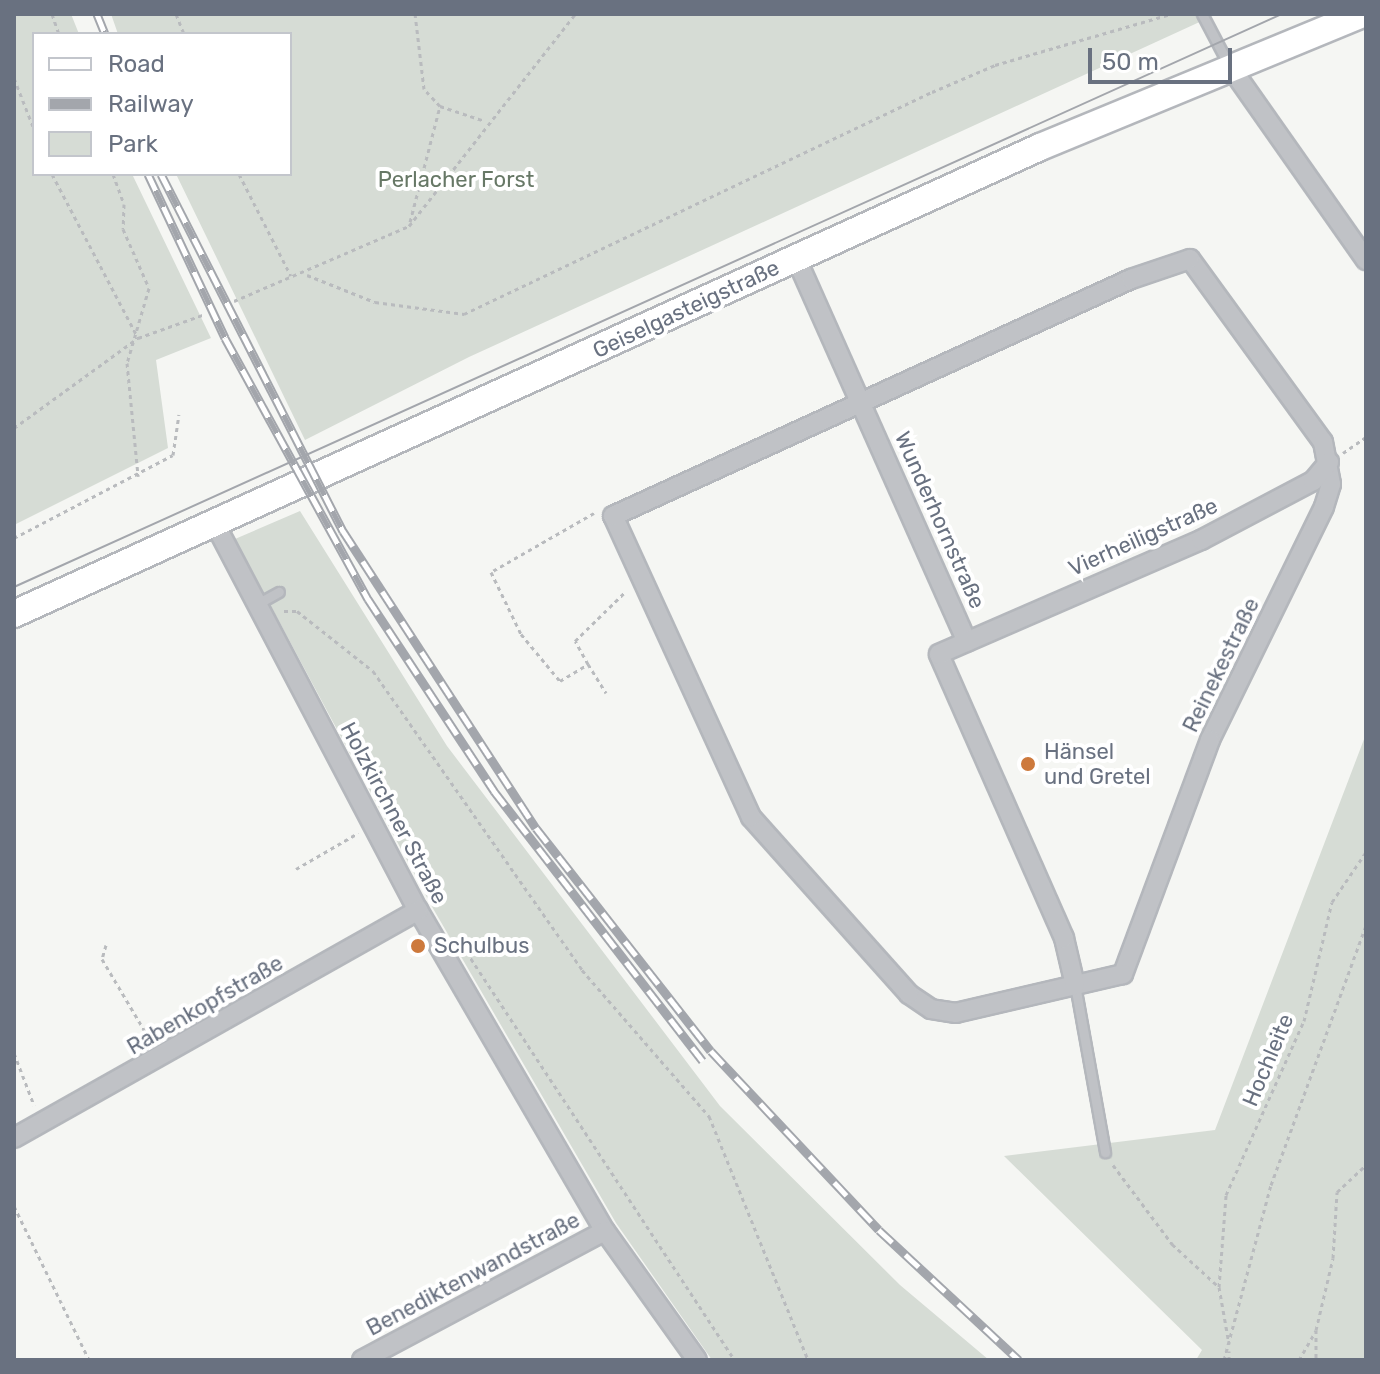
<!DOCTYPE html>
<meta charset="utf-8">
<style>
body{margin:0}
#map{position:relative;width:1380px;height:1374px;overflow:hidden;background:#f5f6f3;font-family:Rubik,sans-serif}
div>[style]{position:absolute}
.green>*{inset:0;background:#d6dcd5}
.path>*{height:3px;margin-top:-1.5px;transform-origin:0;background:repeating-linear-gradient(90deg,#b9bbbe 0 4px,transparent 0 8px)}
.roads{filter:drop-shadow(2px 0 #b4b7bc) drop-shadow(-2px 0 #b4b7bc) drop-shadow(0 2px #b4b7bc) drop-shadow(0 -2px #b4b7bc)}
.lane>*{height:9px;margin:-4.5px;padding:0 4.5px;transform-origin:4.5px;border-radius:4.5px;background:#c0c2c6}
.street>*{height:18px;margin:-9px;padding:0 9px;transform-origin:9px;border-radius:9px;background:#c0c2c6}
.secondary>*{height:26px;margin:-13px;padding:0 13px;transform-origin:13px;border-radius:13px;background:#fff}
.tram>*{height:2px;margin:-1px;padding:0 1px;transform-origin:1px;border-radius:1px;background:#a3a6ac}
.rail>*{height:9px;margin-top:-4.5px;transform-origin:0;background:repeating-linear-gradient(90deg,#fff 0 18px,#a3a6ac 0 36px);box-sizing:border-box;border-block:2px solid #a3a6ac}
.dots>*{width:22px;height:22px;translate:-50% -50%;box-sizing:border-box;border:4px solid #fff;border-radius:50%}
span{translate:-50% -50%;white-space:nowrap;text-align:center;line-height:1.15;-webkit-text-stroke:8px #fff;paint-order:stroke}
.park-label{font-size:22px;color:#677866}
.street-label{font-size:22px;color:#697180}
.poi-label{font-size:22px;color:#697180}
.left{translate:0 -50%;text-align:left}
.frame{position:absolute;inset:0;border:16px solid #697180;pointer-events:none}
.legend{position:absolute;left:32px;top:32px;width:260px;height:144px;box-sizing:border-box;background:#fff;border:2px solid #c3c6cc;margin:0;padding:10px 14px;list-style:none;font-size:24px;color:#697180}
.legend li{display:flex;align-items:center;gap:16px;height:40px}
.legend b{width:40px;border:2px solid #c3c6cc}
.scale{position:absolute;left:1088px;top:48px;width:144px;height:36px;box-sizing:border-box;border:4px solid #697180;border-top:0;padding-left:10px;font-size:24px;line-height:28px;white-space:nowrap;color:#697180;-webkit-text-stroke:6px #fff;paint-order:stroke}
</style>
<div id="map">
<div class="green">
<div style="clip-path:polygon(14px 14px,71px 14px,79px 34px,34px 34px,34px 174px,132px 174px,211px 338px,156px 360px,168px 448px,14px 525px)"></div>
<div style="clip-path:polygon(111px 14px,1217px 14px,469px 357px,305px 440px,176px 174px,290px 174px,290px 34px,118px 34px)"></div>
<div style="clip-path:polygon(300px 511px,447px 746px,720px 1106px,900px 1285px,989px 1360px,712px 1360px,616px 1223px,431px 905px,235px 539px)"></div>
<div style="clip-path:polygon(1366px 734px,1366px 1360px,1196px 1360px,1202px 1350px,1004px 1156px,1215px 1130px)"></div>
</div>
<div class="path">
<div style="left:52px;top:14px;width:21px;rotate:71deg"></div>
<div style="left:176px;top:14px;width:22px;rotate:68deg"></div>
<div style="left:14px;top:78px;width:55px;rotate:68.6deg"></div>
<div style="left:440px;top:106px;width:47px;rotate:18.4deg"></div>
<div style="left:52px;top:174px;width:185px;rotate:62.3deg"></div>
<div style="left:113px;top:174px;width:32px;rotate:70deg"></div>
<div style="left:124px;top:204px;width:25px;rotate:92deg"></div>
<div style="left:123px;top:229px;width:64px;rotate:66.2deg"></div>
<div style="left:149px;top:288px;width:78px;rotate:106.3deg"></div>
<div style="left:127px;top:363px;width:114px;rotate:84.4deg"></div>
<div style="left:239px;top:174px;width:114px;rotate:63deg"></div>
<div style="left:410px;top:222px;width:120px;rotate:-75.5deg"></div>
<div style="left:440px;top:106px;width:23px;rotate:-133deg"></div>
<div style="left:424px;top:89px;width:76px;rotate:-96.8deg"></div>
<div style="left:307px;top:275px;width:73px;rotate:21.7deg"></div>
<div style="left:375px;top:302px;width:90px;rotate:7.7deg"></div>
<div style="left:464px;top:314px;width:518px;rotate:-25.38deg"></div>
<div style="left:932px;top:92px;width:69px;rotate:-23.2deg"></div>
<div style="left:995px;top:65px;width:183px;rotate:-16.2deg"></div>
<div style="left:234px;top:301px;width:190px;rotate:-23.2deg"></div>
<div style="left:409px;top:226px;width:269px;rotate:-51.9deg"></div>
<div style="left:14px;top:428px;width:153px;rotate:-36deg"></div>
<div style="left:138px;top:338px;width:71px;rotate:-19.7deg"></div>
<div style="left:1343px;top:453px;width:28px;rotate:-35deg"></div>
<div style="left:594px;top:513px;width:119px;rotate:150.2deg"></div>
<div style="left:491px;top:572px;width:69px;rotate:64.2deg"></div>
<div style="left:521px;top:634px;width:61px;rotate:50.3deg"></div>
<div style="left:560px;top:681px;width:33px;rotate:-31deg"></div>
<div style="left:588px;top:664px;width:26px;rotate:-119deg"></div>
<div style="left:575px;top:641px;width:71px;rotate:-44.4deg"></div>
<div style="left:14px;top:538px;width:179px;rotate:-27.6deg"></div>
<div style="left:173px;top:455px;width:41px;rotate:-81.7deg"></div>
<div style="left:284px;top:611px;width:13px"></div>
<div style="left:297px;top:611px;width:97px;rotate:38.3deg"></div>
<div style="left:373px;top:671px;width:365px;rotate:55deg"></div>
<div style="left:582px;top:970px;width:194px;rotate:49deg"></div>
<div style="left:709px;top:1116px;width:263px;rotate:67.9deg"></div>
<div style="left:588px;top:664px;width:34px;rotate:58deg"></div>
<div style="left:296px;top:869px;width:72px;rotate:-30.1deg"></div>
<div style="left:106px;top:945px;width:15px;rotate:106deg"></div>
<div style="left:102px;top:959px;width:94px;rotate:59.3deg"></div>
<div style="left:462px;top:945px;width:497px;rotate:56.7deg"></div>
<div style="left:14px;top:1053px;width:56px;rotate:69deg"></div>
<div style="left:1113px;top:1165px;width:99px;rotate:53.2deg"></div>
<div style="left:1172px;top:1244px;width:64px;rotate:42.5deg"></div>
<div style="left:1219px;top:1287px;width:58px;rotate:80deg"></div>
<div style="left:14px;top:1206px;width:171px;rotate:64deg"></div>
<div style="left:1219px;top:1287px;width:92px;rotate:-85.6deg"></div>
<div style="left:1226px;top:1195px;width:191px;rotate:-65.9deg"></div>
<div style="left:1304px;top:1021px;width:122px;rotate:-76.8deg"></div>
<div style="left:1332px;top:902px;width:60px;rotate:-55.8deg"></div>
<div style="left:1316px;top:1330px;width:74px;rotate:-76.7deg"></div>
<div style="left:1333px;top:1258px;width:66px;rotate:-86.5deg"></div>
<div style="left:1337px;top:1192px;width:40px;rotate:-43deg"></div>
<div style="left:1224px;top:1360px;width:181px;rotate:-75deg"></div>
<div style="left:1271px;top:1185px;width:276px;rotate:-69.9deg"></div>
<div style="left:1229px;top:1360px;width:9px;rotate:-90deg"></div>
<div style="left:1299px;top:1360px;width:34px;rotate:-60deg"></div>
<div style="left:1316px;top:1330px;width:30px;rotate:90deg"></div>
</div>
<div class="roads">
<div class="lane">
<div style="left:1202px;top:14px;width:60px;rotate:62.2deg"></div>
<div style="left:257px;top:604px;width:25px;rotate:-29deg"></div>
<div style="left:1075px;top:985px;width:170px;rotate:79.8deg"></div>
</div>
<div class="street">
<div style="left:1231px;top:68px;width:235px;rotate:54.9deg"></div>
<div style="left:796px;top:258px;width:420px;rotate:66deg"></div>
<div style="left:1190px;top:259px;width:226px;rotate:54deg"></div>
<div style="left:1323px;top:442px;width:43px;rotate:79.2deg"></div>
<div style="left:1331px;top:484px;width:24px;rotate:107deg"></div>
<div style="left:1324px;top:507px;width:259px;rotate:116.1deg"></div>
<div style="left:1210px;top:740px;width:250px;rotate:110.4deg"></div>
<div style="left:1123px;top:974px;width:171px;rotate:166.9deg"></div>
<div style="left:956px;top:1013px;width:25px;rotate:-171deg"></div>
<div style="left:931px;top:1009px;width:27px;rotate:-146deg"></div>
<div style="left:909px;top:994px;width:237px;rotate:-131.8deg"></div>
<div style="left:751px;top:817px;width:331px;rotate:-114.6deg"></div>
<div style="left:613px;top:516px;width:570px;rotate:-24.59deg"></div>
<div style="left:1131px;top:279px;width:62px;rotate:-18.7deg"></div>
<div style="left:215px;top:524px;width:436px;rotate:62.3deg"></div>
<div style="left:418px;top:910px;width:371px;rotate:59.8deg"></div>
<div style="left:605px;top:1231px;width:158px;rotate:54.5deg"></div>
<div style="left:1075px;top:985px;width:48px;rotate:-103.2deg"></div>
<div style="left:1064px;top:938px;width:310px;rotate:-113.8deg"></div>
<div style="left:939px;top:654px;width:286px;rotate:-23.5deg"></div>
<div style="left:1201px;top:540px;width:127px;rotate:-27.8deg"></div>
<div style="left:1313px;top:481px;width:25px;rotate:-50deg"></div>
<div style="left:14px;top:1138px;width:464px;rotate:-29.4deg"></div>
<div style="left:362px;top:1360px;width:275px;rotate:-28deg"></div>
</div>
<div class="secondary">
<div style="left:14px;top:614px;width:1127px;rotate:-24.47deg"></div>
<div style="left:1040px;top:147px;width:349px;rotate:-22.4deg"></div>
</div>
</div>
<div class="tram">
<div style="left:14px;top:587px;width:1391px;rotate:-24.32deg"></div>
</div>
<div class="rail">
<div style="left:97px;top:14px;width:22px;rotate:68deg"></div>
<div style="left:148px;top:174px;width:181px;rotate:64.8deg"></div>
<div style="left:225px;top:338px;width:298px;rotate:61.3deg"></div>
<div style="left:368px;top:599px;width:230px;rotate:56.7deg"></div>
<div style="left:494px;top:791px;width:341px;rotate:52.3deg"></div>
<div style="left:161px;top:174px;width:401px;rotate:63deg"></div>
<div style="left:343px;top:531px;width:354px;rotate:57deg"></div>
<div style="left:536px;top:828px;width:283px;rotate:51.9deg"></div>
<div style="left:711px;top:1051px;width:245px;rotate:46.8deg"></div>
<div style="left:879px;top:1230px;width:191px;rotate:42.9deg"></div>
</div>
<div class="dots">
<div style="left:1028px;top:764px;background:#cd793c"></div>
<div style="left:418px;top:946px;background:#cd793c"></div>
</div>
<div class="park-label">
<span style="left:456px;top:180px">Perlacher Forst</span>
</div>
<div class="street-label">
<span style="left:686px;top:309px;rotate:-25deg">Geiselgasteigstraße</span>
<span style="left:940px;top:520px;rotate:66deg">Wunderhornstraße</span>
<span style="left:1143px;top:537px;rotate:-24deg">Vierheiligstraße</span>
<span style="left:1221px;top:665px;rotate:-64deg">Reinekestraße</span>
<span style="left:394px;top:813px;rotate:62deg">Holzkirchner Straße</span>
<span style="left:205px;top:1005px;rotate:-30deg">Rabenkopfstraße</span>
<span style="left:1268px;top:1060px;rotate:-67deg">Hochleite</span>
<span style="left:473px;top:1274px;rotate:-28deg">Benediktenwandstraße</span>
</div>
<div class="poi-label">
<span class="left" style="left:1044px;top:764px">Hänsel<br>und Gretel</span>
<span class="left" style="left:434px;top:946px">Schulbus</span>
</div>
<div class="frame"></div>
<ul class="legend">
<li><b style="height:10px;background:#fff"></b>Road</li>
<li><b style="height:10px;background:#a3a6ac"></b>Railway</li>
<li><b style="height:22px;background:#d6dcd5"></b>Park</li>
</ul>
<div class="scale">50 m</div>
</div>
